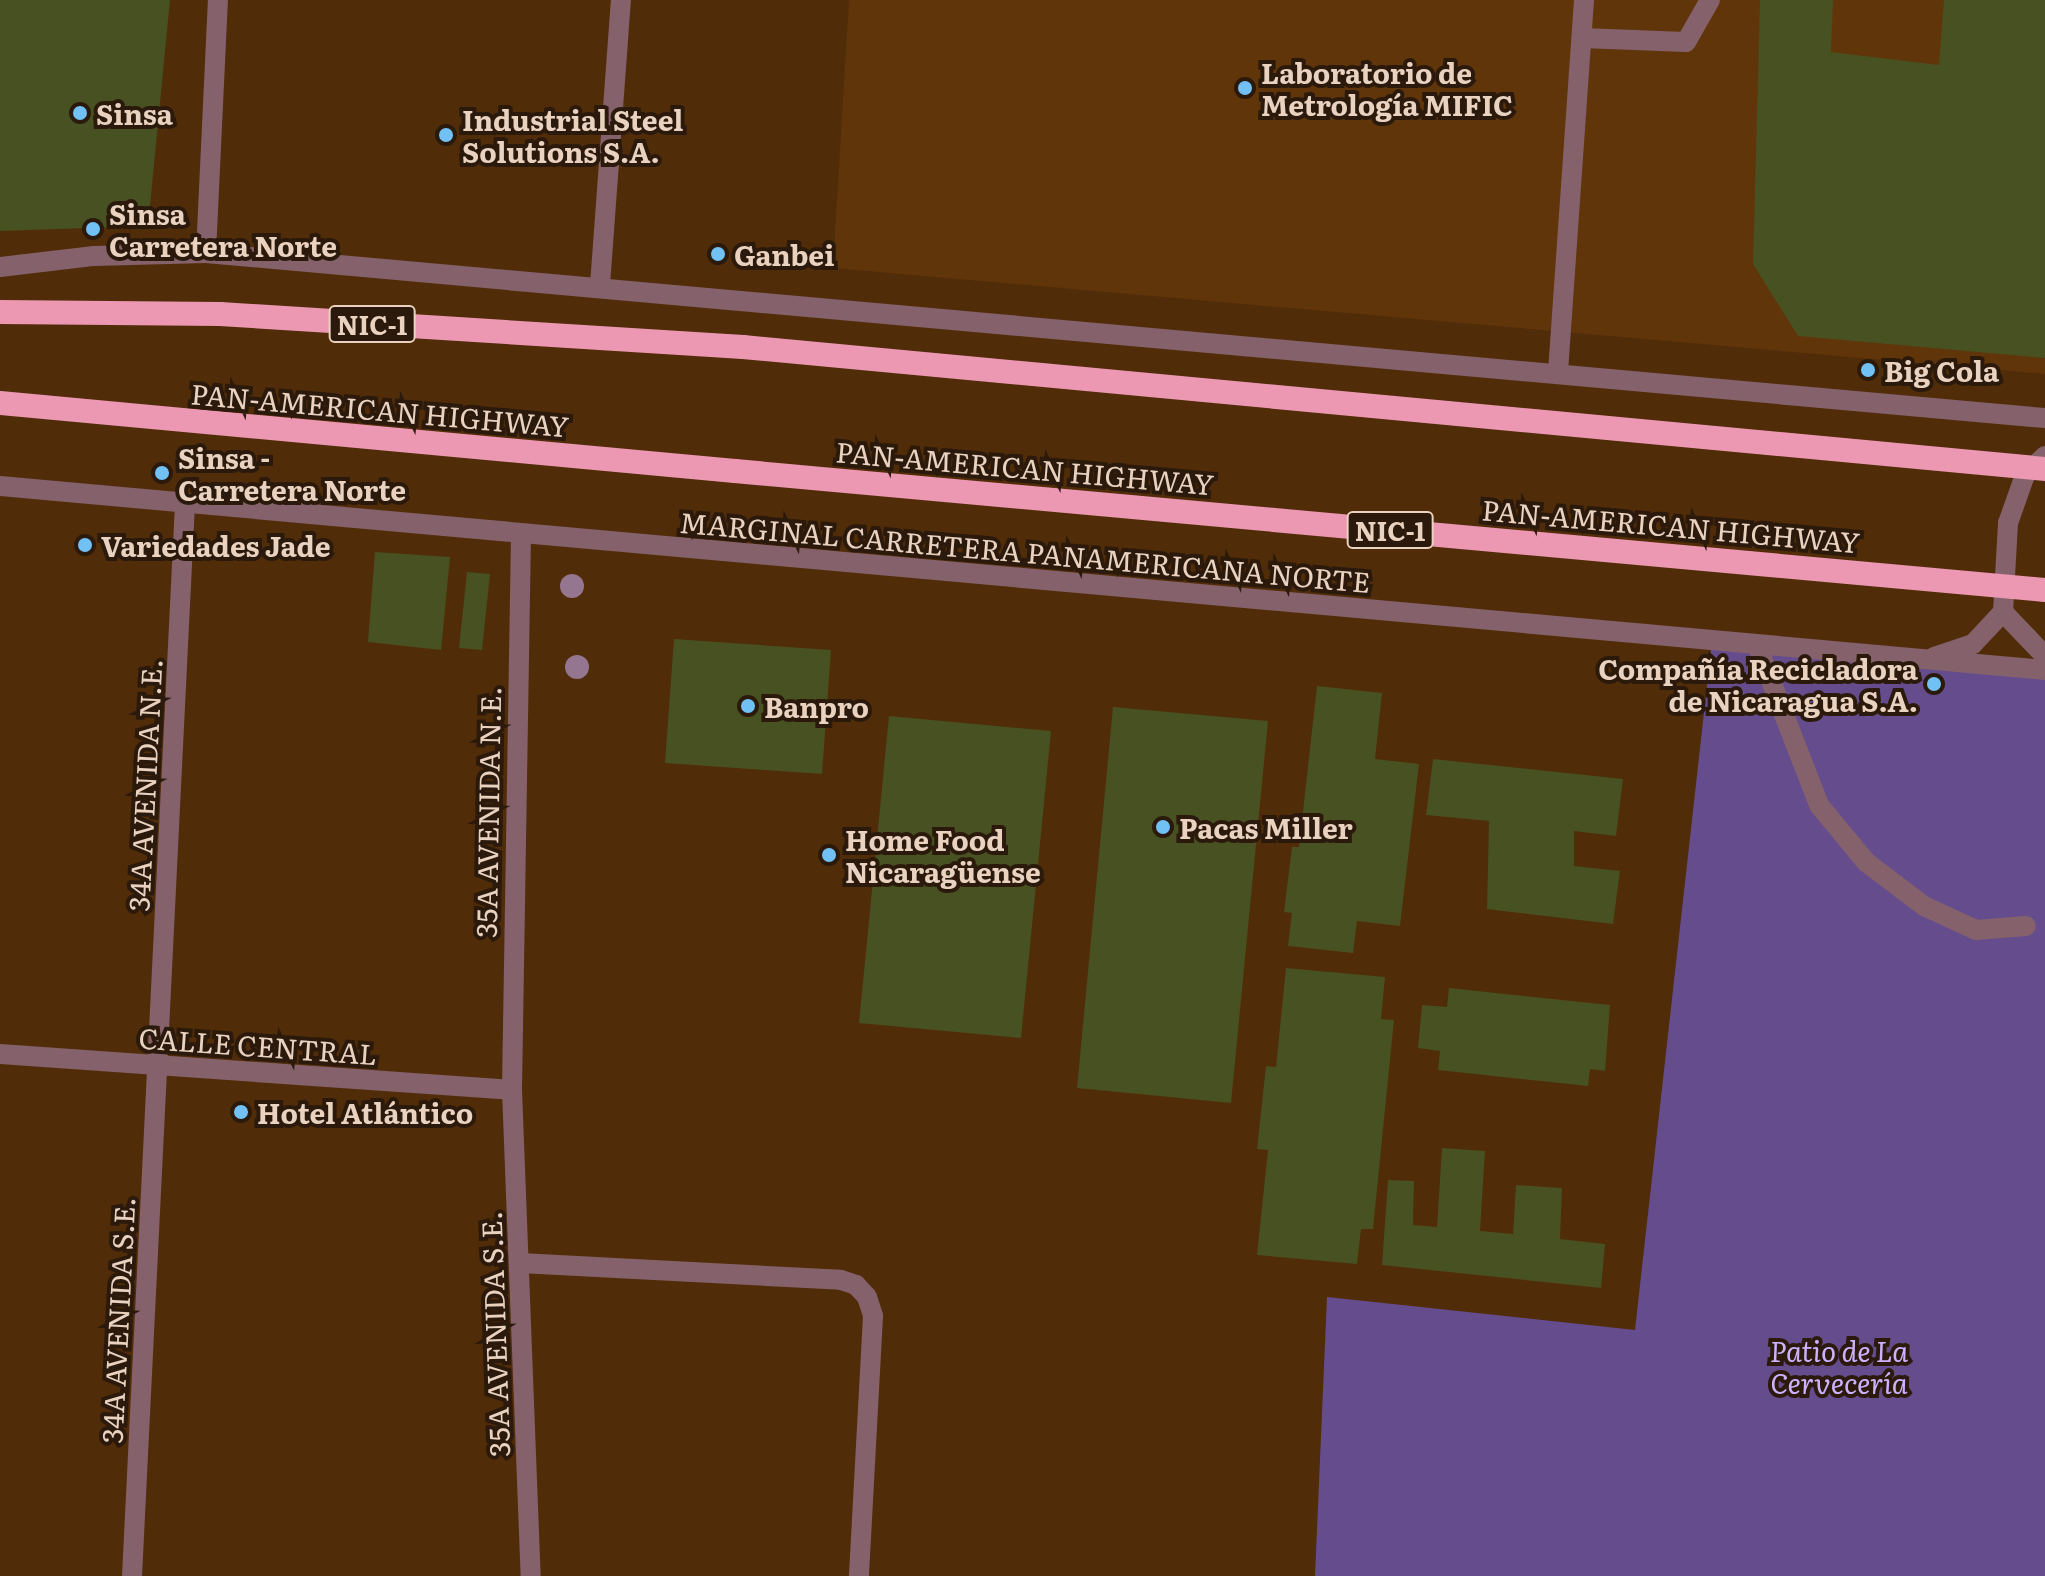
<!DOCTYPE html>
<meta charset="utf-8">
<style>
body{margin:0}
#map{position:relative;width:2045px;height:1576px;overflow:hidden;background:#512c09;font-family:Literata,serif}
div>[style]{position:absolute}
.built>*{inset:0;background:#60350a}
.green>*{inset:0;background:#654d8d}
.building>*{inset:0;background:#475121}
.minor>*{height:20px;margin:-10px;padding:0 10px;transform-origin:10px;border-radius:10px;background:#84616b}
.highway>*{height:24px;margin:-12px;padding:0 12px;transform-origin:12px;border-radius:12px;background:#ec98b3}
.highway-bridge>*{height:24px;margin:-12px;padding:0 12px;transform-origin:12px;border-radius:12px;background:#ec98b3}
.trees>*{width:24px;height:24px;margin:-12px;border-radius:50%;background:#957690}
.dots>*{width:22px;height:22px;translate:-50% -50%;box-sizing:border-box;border:4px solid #2b1a0c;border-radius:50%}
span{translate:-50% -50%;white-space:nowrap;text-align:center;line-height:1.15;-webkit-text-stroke:8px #2b1a0c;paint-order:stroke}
.shield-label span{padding:2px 6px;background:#2b1a0c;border:2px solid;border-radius:6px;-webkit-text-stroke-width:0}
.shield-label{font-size:26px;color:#e9d2c0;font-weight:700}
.poi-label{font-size:28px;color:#e9d2c0;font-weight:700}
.left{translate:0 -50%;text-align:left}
.right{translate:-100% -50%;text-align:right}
.street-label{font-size:28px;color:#e9d2c0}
.park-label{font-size:28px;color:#ccb2fe;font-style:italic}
</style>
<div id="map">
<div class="built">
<div style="clip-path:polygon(849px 0,2045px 0,2045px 374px,833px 268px)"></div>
</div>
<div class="green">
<div style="clip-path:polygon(1712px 641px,2045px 671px,2045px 1576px,1315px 1576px,1327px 1297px,1635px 1330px)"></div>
</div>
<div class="building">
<div style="clip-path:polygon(0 0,170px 0,148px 226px,0 231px)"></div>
<div style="clip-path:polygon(1760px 0,1833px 0,1831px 52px,1939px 65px,1944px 0,2045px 0,2045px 358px,1798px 336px,1753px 264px)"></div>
<div style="clip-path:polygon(375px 552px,450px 557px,441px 650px,368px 642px)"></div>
<div style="clip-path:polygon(467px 572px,490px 574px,482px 650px,459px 648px)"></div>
<div style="clip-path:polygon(674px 639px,831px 650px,822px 774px,665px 763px)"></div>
<div style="clip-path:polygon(1317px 686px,1382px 693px,1375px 759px,1419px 764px,1400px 926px,1357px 921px,1353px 953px,1288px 946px,1292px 913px,1284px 912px,1292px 847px,1299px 847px)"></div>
<div style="clip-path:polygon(1113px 707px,1268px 721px,1231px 1103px,1077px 1088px)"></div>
<div style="clip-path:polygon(889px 716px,1051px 731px,1021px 1038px,859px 1023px)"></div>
<div style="clip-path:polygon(1433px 759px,1623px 779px,1616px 836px,1574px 831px,1574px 866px,1620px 871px,1613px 924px,1487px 909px,1489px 821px,1426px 815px)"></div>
<div style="clip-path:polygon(1286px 968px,1385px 977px,1381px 1019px,1394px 1020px,1373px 1229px,1361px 1229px,1357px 1264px,1257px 1255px,1268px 1150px,1257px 1149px,1266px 1066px,1276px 1067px)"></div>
<div style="clip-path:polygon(1449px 988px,1610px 1005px,1605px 1071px,1590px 1069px,1588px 1086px,1438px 1070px,1440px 1051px,1418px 1048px,1422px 1005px,1447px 1007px)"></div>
<div style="clip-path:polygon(1442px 1148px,1485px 1151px,1480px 1231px,1513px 1234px,1516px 1185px,1562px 1188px,1560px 1239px,1605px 1244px,1601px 1288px,1382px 1265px,1388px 1180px,1414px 1181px,1413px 1225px,1437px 1227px)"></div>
</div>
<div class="minor">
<div style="left:1582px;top:38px;width:104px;rotate:2.2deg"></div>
<div style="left:1686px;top:42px;width:48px;rotate:-60.3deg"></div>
<div style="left:206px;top:253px;width:253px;rotate:-87.3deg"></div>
<div style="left:0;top:267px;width:95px;rotate:-6.7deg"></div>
<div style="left:94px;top:256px;width:112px;rotate:-1.5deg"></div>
<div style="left:206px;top:253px;width:1846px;rotate:5.13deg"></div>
<div style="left:600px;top:285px;width:286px;rotate:-85.8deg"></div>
<div style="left:1558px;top:372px;width:373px;rotate:-86deg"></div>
<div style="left:2045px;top:456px;width:28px;rotate:136deg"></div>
<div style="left:2025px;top:475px;width:51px;rotate:109.5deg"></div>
<div style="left:2008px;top:523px;width:89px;rotate:93.2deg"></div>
<div style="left:2003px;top:612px;width:61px;rotate:46.3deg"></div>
<div style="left:0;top:486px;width:2053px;rotate:5.14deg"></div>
<div style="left:521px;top:534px;width:556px;rotate:90.93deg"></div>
<div style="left:512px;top:1090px;width:486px;rotate:87.8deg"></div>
<div style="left:1757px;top:645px;width:172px;rotate:68.8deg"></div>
<div style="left:1819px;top:805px;width:74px;rotate:50.5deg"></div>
<div style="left:1866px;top:862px;width:73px;rotate:37.2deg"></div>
<div style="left:1924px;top:906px;width:57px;rotate:24.8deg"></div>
<div style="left:1976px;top:930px;width:50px;rotate:-4.6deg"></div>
<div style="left:1934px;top:657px;width:41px;rotate:-18.4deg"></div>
<div style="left:1973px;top:644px;width:44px;rotate:-46.8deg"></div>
<div style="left:0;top:1054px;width:513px;rotate:4.02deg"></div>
<div style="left:520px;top:1263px;width:321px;rotate:3deg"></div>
<div style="left:841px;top:1280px;width:16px;rotate:18deg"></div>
<div style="left:856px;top:1285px;width:16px;rotate:47deg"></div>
<div style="left:867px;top:1297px;width:20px;rotate:72deg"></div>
<div style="left:873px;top:1316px;width:260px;rotate:93.1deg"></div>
<div style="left:132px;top:1576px;width:1072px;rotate:-87.17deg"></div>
</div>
<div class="highway">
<div style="left:0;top:312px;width:220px;rotate:0.5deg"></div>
<div style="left:220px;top:314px;width:524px;rotate:3.61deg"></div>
<div style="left:0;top:403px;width:738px;rotate:5.29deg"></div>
</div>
<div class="highway-bridge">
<div style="left:743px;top:347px;width:1308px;rotate:5.35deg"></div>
<div style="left:735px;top:471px;width:1315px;rotate:5.19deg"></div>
</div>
<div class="trees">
<div style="left:572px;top:586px"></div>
<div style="left:577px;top:667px"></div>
</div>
<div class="dots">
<div style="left:1245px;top:88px;background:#72c1f5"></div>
<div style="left:80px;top:113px;background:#72c1f5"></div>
<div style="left:446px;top:135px;background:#72c1f5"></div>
<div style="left:93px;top:229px;background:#72c1f5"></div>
<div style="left:718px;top:254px;background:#72c1f5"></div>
<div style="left:1868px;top:370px;background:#72c1f5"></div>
<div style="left:162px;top:473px;background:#72c1f5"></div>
<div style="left:85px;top:545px;background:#72c1f5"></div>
<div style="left:1934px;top:684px;background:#72c1f5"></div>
<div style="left:748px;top:706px;background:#72c1f5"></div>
<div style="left:1163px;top:827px;background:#72c1f5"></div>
<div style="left:829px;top:855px;background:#72c1f5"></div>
<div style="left:241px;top:1112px;background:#72c1f5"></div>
</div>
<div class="shield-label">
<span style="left:372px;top:324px">NIC-1</span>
<span style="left:1390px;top:530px">NIC-1</span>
</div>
<div class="poi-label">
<span class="left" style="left:1261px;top:88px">Laboratorio de<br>Metrología MIFIC</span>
<span class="left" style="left:96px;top:113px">Sinsa</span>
<span class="left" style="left:462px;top:135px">Industrial Steel<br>Solutions S.A.</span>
<span class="left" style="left:109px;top:229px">Sinsa<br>Carretera Norte</span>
<span class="left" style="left:734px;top:254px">Ganbei</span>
<span class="left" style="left:1884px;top:370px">Big Cola</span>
<span class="left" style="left:178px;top:473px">Sinsa -<br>Carretera Norte</span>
<span class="left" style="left:101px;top:545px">Variedades Jade</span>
<span class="right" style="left:1918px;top:684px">Compañía Recicladora<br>de Nicaragua S.A.</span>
<span class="left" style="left:764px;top:706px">Banpro</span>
<span class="left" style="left:1179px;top:827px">Pacas Miller</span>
<span class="left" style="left:845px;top:855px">Home Food<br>Nicaragüense</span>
<span class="left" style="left:257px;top:1112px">Hotel Atlántico</span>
</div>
<div class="street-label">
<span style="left:380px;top:409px;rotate:5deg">PAN-AMERICAN HIGHWAY</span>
<span style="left:1025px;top:467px;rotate:5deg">PAN-AMERICAN HIGHWAY</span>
<span style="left:1671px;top:525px;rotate:5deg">PAN-AMERICAN HIGHWAY</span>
<span style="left:1025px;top:551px;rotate:5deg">MARGINAL CARRETERA PANAMERICANA NORTE</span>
<span style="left:144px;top:785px;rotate:-87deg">34A AVENIDA N.E.</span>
<span style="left:487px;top:812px;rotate:-89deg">35A AVENIDA N.E.</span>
<span style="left:258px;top:1045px;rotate:4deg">CALLE CENTRAL</span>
<span style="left:117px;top:1320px;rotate:-87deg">34A AVENIDA S.E.</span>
<span style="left:494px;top:1334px;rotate:-92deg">35A AVENIDA S.E.</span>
</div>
<div class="park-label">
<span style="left:1839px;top:1366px">Patio de La<br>Cervecería</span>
</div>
</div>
